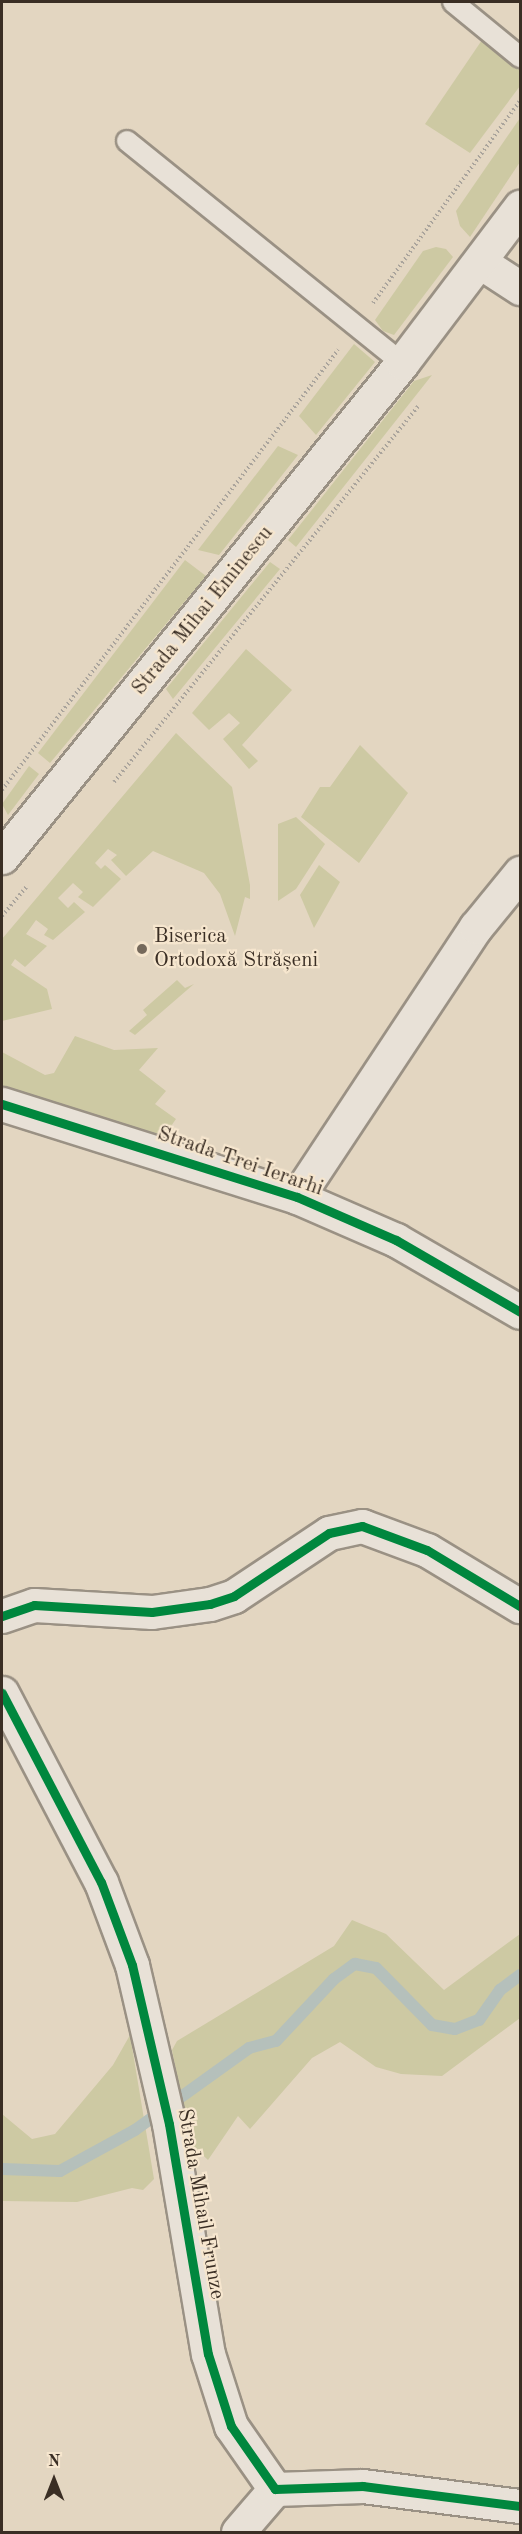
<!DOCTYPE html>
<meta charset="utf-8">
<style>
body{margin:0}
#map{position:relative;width:522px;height:2534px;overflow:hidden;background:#e3d6c1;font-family:"Old Standard TT",serif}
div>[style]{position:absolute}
.green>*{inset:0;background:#cdc9a3}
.stream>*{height:12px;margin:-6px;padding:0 6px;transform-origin:6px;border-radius:6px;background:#b5c0bb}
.path>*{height:4px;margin-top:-2px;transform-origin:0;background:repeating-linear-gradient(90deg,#aaa49c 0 1.5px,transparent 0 4.5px)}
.roads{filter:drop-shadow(2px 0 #9a9184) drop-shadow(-2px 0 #9a9184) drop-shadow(0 2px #9a9184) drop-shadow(0 -2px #9a9184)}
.lane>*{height:20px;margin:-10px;padding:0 10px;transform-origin:10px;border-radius:10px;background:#e8e1d7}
.street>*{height:33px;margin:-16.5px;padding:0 16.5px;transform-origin:16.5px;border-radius:16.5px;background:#e8e1d7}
.secondary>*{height:33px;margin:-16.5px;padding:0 16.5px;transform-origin:16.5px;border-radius:16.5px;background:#e8e1d7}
.cycleway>*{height:9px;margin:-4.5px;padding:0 4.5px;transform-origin:4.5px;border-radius:4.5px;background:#00873e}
.dots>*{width:16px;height:16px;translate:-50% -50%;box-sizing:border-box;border:3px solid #f6e6ce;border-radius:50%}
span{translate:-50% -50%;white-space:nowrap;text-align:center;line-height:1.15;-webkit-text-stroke:4.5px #f6e6ce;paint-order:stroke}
.street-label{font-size:21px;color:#3a2e24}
.poi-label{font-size:21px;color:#3a2e24}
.left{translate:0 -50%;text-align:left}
.frame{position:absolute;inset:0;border:3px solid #3a2e24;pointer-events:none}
.north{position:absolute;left:24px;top:2450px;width:60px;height:60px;-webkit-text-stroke:4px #f6e6ce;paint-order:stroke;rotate:0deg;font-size:16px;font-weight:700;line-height:24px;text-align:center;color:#3a2e24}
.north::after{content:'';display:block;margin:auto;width:21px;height:27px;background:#3a2e24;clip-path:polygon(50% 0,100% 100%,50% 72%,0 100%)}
</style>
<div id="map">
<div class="green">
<div style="clip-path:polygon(482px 40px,520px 70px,520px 86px,470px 153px,425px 124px)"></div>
<div style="clip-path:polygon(520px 118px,520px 162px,470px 237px,460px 226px,456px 211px)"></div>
<div style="clip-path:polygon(436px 247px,446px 249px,453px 257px,394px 335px,383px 331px,375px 320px,423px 251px)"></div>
<div style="clip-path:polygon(354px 344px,375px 362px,316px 435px,299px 416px)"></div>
<div style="clip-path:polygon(432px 375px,296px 547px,288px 540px,414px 381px)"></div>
<div style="clip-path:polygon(278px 446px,298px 455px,219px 555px,198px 550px)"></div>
<div style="clip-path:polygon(185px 560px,206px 576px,50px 763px,38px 753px)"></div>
<div style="clip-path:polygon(270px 562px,280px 569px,173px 699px,166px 689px)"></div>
<div style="clip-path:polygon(246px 649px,292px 690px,242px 745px,258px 761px,249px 769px,223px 739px,240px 723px,229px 713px,209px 730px,192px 713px)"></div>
<div style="clip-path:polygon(176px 733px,232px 787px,250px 885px,250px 899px,245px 897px,235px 936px,220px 894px,204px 873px,153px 851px,126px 876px,111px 860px,117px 855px,108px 849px,95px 863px,101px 869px,105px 865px,121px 879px,93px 907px,78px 897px,83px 892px,73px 883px,58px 898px,68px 908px,74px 902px,85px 912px,53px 940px,44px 935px,48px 929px,36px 920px,26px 934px,47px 946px,25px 967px,15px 959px,11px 965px,47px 989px,52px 1009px,2px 1021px,2px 939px)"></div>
<div style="clip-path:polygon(360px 745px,408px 793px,359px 863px,301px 817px,320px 787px,330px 787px)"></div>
<div style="clip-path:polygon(29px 766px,39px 774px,8px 815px,2px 804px)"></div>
<div style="clip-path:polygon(296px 817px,325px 844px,296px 889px,278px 901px,278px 824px)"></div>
<div style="clip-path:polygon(319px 865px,340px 882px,314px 928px,300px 895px)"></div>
<div style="clip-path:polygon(177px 980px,185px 988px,194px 984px,135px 1035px,129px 1031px,147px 1015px,143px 1010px)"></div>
<div style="clip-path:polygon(75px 1036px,114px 1050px,158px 1048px,139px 1070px,166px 1091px,155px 1104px,176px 1119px,160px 1142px,2px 1091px,2px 1052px,45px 1075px,54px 1073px)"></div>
<div style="clip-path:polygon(352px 1920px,386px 1934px,444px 1990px,520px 1934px,520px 2018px,442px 2076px,401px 2074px,376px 2067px,340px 2042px,312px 2058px,250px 2129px,238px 2116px,208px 2160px,190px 2143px,172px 2050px,177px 2041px,334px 1946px)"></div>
<div style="clip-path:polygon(130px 2035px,154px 2179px,143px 2190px,132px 2188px,77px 2202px,2px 2201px,2px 2114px,32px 2139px,55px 2134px,113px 2065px)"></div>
</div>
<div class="stream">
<div style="left:2px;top:2169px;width:58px;rotate:2deg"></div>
<div style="left:60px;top:2171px;width:85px;rotate:-28.7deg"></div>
<div style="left:135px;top:2130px;width:140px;rotate:-35.7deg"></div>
<div style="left:249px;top:2048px;width:28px;rotate:-15deg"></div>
<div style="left:276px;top:2041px;width:85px;rotate:-46.9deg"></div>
<div style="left:334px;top:1979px;width:26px;rotate:-36deg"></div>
<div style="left:355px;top:1964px;width:21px;rotate:11deg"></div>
<div style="left:376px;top:1968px;width:80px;rotate:45.5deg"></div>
<div style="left:432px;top:2025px;width:23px;rotate:10deg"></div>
<div style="left:455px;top:2029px;width:26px;rotate:-21deg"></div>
<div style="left:479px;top:2020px;width:37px;rotate:-55deg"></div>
<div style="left:500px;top:1990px;width:25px;rotate:-37deg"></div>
</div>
<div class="path">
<div style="left:373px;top:303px;width:250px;rotate:-54deg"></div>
<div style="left:114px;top:782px;width:484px;rotate:-51deg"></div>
<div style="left:2px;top:790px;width:554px;rotate:-52.63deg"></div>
<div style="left:2px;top:916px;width:38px;rotate:-50deg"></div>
</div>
<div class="roads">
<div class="lane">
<div style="left:453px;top:2px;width:87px;rotate:39.4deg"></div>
<div style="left:127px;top:141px;width:353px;rotate:38.9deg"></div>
</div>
<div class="street">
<div style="left:480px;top:262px;width:48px;rotate:33deg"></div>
<div style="left:2px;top:1104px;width:309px;rotate:17.5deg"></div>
<div style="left:297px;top:1197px;width:108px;rotate:23.5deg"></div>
<div style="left:396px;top:1240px;width:143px;rotate:30.1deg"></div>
<div style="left:297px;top:1197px;width:324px;rotate:-56.5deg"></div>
<div style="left:476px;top:927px;width:70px;rotate:-50.8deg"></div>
<div style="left:2px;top:1616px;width:34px;rotate:-19deg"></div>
<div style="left:34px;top:1605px;width:118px;rotate:3.4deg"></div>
<div style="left:152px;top:1612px;width:59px;rotate:-7.9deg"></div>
<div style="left:210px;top:1604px;width:25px;rotate:-18deg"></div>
<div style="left:234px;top:1596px;width:114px;rotate:-33.6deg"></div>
<div style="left:329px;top:1533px;width:34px;rotate:-12deg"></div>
<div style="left:362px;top:1526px;width:69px;rotate:20.3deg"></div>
<div style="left:427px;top:1550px;width:109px;rotate:31.1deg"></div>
<div style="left:2px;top:1693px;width:213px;rotate:62.4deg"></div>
<div style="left:101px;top:1882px;width:89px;rotate:69.5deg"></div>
<div style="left:132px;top:1965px;width:163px;rotate:76.9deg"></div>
<div style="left:169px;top:2124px;width:233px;rotate:80.4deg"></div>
<div style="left:208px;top:2354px;width:76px;rotate:72.3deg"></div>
<div style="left:231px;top:2426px;width:77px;rotate:55.1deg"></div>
<div style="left:275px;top:2489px;width:88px;rotate:-2deg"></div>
<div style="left:363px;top:2486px;width:158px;rotate:7.3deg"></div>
<div style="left:238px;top:2532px;width:57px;rotate:-49.3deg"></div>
</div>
<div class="secondary">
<div style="left:2px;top:857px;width:636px;rotate:-51deg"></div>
<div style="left:402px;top:363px;width:196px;rotate:-52.9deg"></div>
</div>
</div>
<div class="cycleway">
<div style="left:2px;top:1104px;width:309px;rotate:17.5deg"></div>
<div style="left:297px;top:1197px;width:108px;rotate:23.5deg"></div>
<div style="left:396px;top:1240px;width:143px;rotate:30.1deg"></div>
<div style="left:2px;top:1616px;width:34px;rotate:-19deg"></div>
<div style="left:34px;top:1605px;width:118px;rotate:3.4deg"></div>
<div style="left:152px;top:1612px;width:59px;rotate:-7.9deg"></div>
<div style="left:210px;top:1604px;width:25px;rotate:-18deg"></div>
<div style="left:234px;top:1596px;width:114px;rotate:-33.6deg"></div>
<div style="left:329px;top:1533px;width:34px;rotate:-12deg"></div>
<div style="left:362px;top:1526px;width:69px;rotate:20.3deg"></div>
<div style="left:427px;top:1550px;width:109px;rotate:31.1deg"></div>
<div style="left:2px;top:1693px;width:213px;rotate:62.4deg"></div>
<div style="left:101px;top:1882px;width:89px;rotate:69.5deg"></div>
<div style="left:132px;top:1965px;width:163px;rotate:76.9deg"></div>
<div style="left:169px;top:2124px;width:233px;rotate:80.4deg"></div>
<div style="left:208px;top:2354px;width:76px;rotate:72.3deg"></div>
<div style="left:231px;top:2426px;width:77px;rotate:55.1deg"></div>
<div style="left:275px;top:2489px;width:88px;rotate:-2deg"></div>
<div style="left:363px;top:2486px;width:158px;rotate:7.3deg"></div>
</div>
<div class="dots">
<div style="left:142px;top:949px;background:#75695b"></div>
</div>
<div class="street-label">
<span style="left:203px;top:611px;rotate:-51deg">Strada Mihai Eminescu</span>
<span style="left:240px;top:1162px;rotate:19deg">Strada Trei Ierarhi</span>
<span style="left:200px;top:2204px;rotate:80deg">Strada Mihail Frunze</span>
</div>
<div class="poi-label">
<span class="left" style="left:154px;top:949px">Biserica<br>Ortodoxă Strășeni</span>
</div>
<div class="frame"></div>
<div class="north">N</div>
</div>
